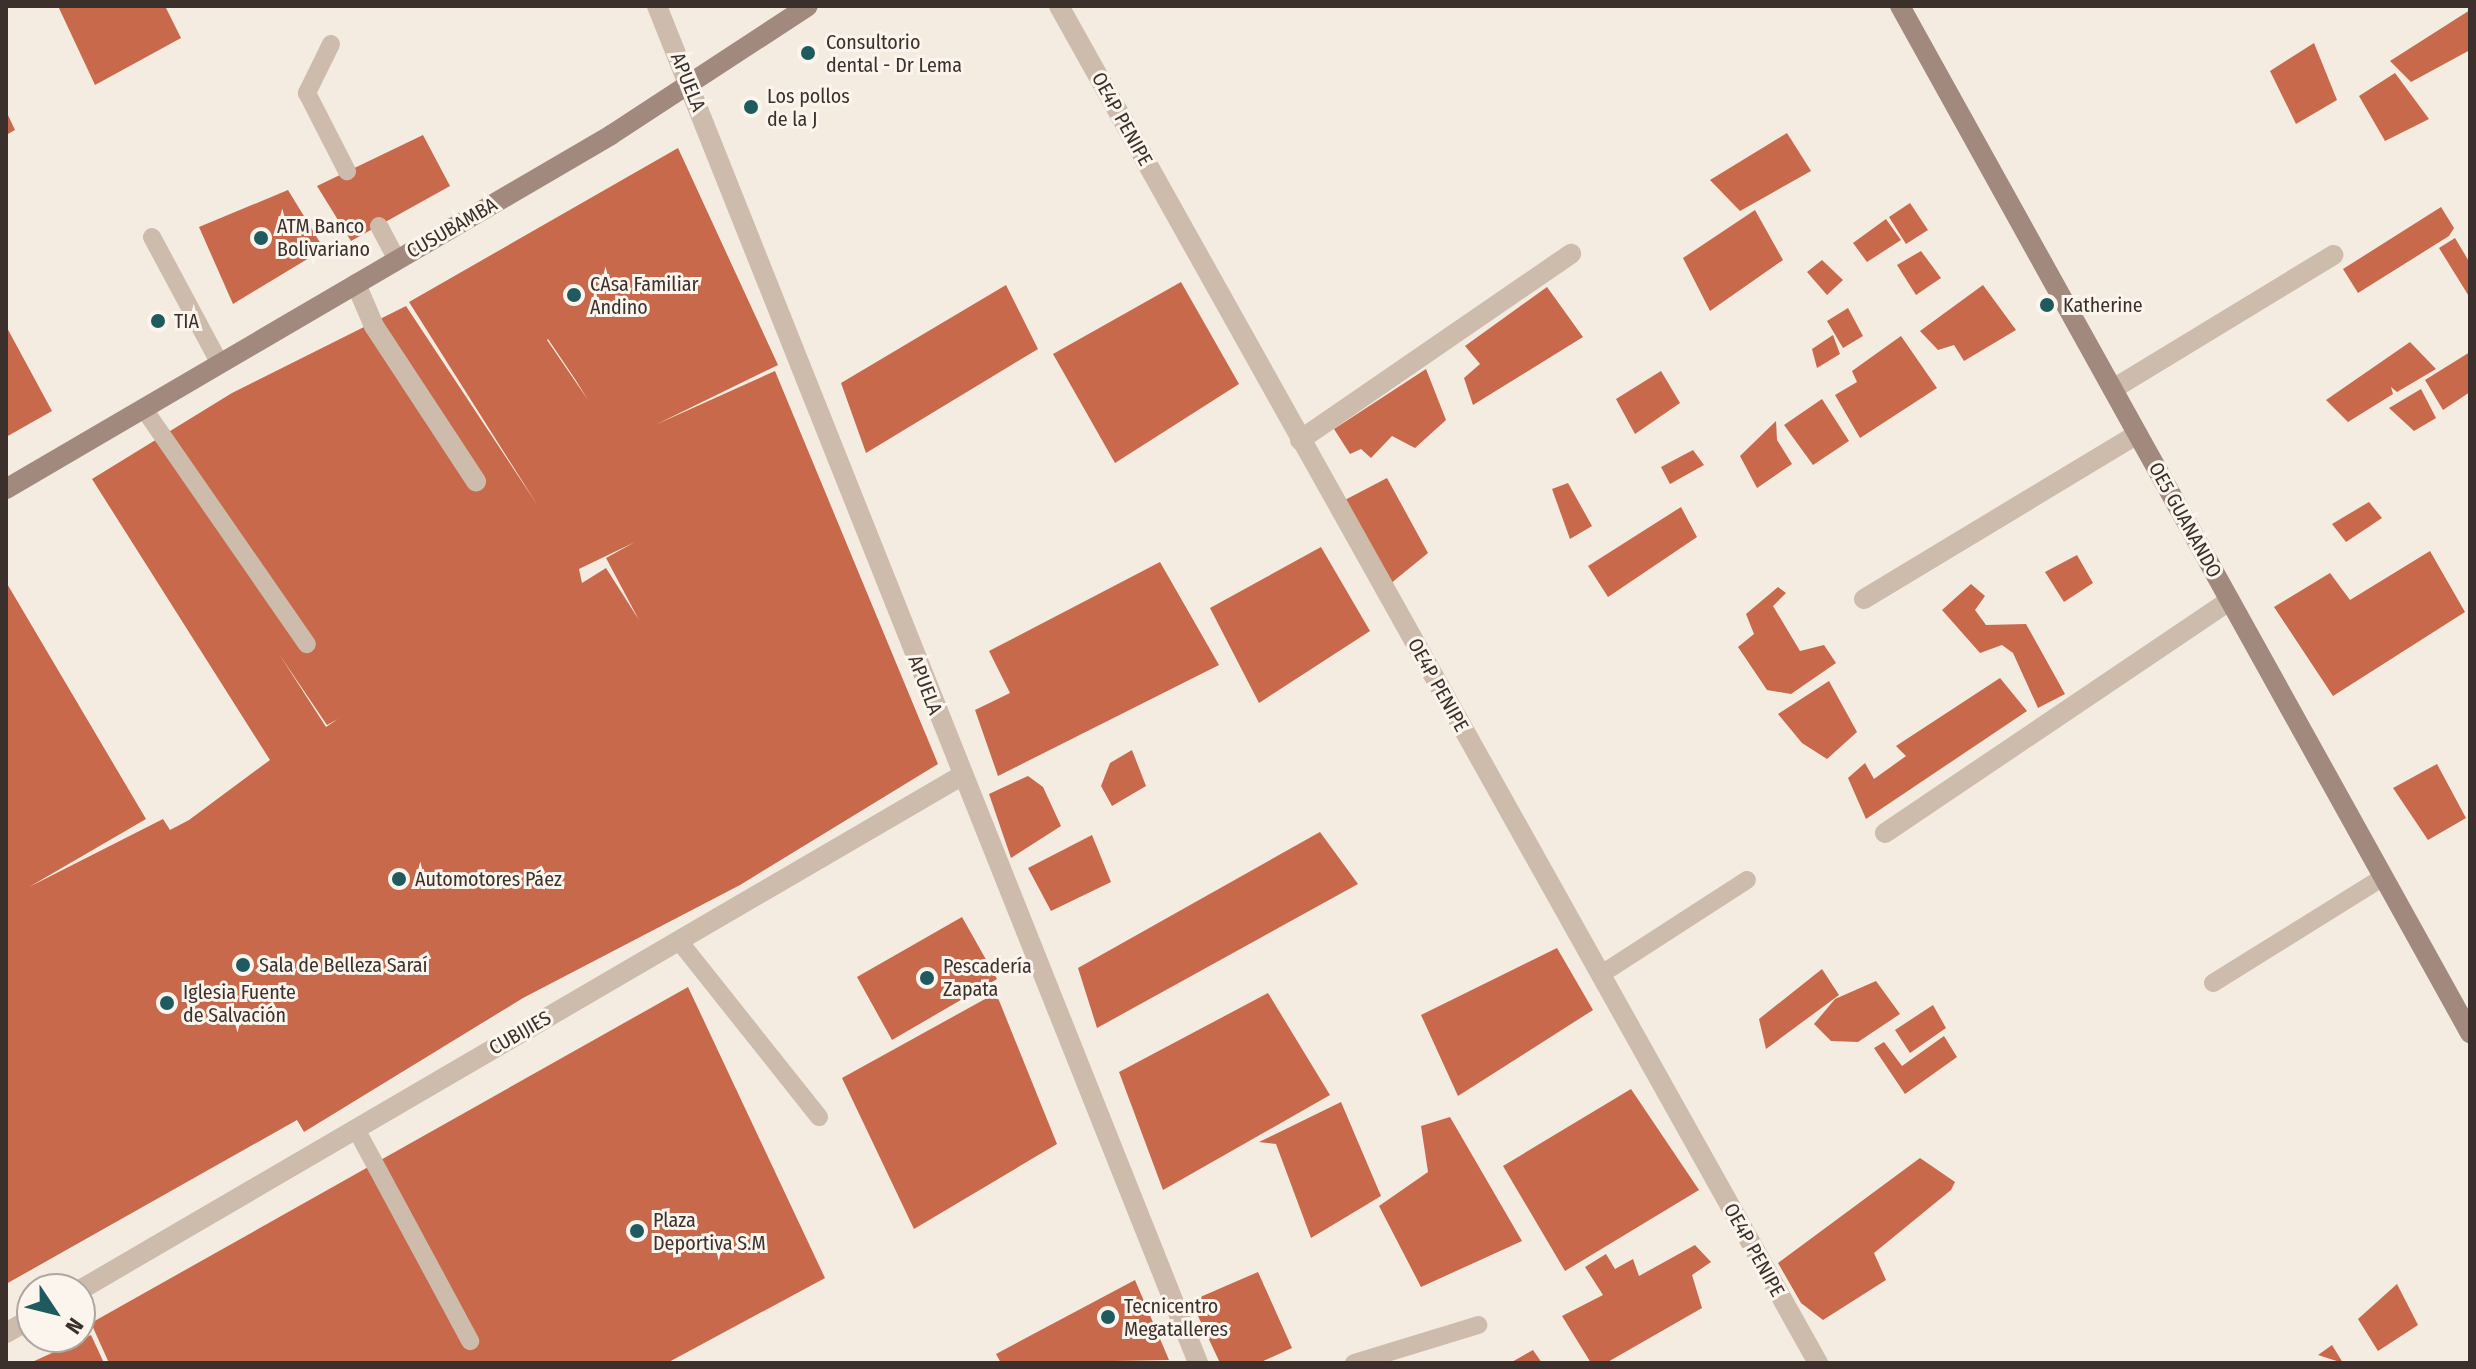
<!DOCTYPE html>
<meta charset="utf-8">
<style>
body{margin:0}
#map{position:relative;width:2476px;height:1369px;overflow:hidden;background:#f4ebe1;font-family:"Fira Sans Condensed",sans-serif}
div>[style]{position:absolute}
.building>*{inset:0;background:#c8694b}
.lane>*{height:18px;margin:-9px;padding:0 9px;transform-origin:9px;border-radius:9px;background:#cdbbac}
.street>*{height:20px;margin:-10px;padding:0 10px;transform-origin:10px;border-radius:10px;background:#cdbbac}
.secondary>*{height:20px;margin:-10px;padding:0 10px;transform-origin:10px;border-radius:10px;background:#a18a7d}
.dots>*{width:22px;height:22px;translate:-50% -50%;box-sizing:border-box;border:4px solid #fbf5ee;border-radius:50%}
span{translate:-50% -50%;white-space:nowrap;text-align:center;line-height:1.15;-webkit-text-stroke:6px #fbf5ee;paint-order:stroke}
.poi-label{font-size:20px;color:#3b302b}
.left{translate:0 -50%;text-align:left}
.street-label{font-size:20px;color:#3b302b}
.frame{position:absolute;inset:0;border:8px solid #3b302b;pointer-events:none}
.north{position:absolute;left:16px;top:1273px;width:80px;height:80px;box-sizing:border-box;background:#fbf5ee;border:2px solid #aea6a0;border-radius:50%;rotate:125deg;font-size:22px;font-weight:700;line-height:32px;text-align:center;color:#3b302b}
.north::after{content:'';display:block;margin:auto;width:28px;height:36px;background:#1f5a5e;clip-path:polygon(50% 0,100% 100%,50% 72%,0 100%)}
</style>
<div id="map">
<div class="building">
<div style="clip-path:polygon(58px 6px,165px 6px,181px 38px,95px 85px)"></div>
<div style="clip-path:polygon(2470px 10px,2470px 50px,2411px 82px,2390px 61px)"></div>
<div style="clip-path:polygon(2314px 43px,2337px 100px,2296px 124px,2270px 71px)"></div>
<div style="clip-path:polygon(2395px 73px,2429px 119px,2385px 141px,2359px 96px)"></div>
<div style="clip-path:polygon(6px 111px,15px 130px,6px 135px)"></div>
<div style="clip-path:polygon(1787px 133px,1811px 171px,1740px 211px,1710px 180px)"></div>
<div style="clip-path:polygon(423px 135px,450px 186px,351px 241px,317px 186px)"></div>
<div style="clip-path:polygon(evenodd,678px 148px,778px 365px,655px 425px,775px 371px,938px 764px,740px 885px,523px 998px,304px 1132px,297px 1120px,6px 1284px,6px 582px,146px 819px,29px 887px,163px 819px,170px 830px,189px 820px,270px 760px,92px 479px,232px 393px,406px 306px,538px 506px,409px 302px,678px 148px,548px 339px,575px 379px,588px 400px,547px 340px,548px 339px,678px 148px,635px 542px,606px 558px,639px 620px,606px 568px,582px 583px,579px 569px,635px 542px,678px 148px,279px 654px,327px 725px,338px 719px,326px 727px,279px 654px)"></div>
<div style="clip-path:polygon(288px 190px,324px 249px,233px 304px,199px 227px)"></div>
<div style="clip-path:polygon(1910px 203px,1928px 230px,1906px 244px,1889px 217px)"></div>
<div style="clip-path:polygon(2441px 207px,2454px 228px,2449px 236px,2358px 293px,2343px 269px)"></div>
<div style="clip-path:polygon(1755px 210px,1783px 260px,1710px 311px,1683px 258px)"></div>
<div style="clip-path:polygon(1886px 219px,1901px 240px,1867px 262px,1853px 243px)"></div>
<div style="clip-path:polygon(2455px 238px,2470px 263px,2470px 298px,2439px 248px)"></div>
<div style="clip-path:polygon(1921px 251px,1941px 278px,1916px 295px,1897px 265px)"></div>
<div style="clip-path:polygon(1822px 260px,1843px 280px,1827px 295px,1807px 272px)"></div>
<div style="clip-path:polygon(1181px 282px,1239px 384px,1115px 463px,1053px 354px)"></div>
<div style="clip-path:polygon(1006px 285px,1038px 349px,866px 453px,841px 383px)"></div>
<div style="clip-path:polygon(1983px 285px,2016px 330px,1964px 361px,1954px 345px,1938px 350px,1920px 331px)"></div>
<div style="clip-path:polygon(1547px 287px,1583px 337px,1473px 405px,1464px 378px,1480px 364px,1465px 346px)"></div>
<div style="clip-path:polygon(1848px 308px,1863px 336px,1843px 348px,1827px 321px)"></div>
<div style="clip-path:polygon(6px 326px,52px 411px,6px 437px)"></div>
<div style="clip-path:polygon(1833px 335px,1840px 354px,1817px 368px,1812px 349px)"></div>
<div style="clip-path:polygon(1901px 336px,1937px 388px,1860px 438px,1835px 395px,1857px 382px,1852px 371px)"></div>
<div style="clip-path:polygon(2410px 342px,2436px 369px,2397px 392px,2391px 387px,2393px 394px,2348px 422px,2326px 400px)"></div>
<div style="clip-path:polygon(2470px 352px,2470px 392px,2443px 410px,2425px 380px)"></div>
<div style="clip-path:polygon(1426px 369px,1446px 420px,1415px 448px,1392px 436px,1371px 458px,1361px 449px,1350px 454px,1334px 429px)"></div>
<div style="clip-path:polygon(1661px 371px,1680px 403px,1635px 434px,1616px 399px)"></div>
<div style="clip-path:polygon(2421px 389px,2436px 418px,2414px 431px,2389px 408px)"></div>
<div style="clip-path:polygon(1822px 399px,1849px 441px,1813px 465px,1784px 425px)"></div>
<div style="clip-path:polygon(1776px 421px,1777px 440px,1792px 464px,1757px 488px,1740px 456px)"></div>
<div style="clip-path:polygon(1693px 450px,1704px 465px,1670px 484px,1661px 467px)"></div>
<div style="clip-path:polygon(1387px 478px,1428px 553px,1390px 584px,1343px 501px)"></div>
<div style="clip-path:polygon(1568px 483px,1592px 526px,1570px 539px,1552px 489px)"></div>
<div style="clip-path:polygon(2369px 502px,2382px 518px,2346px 542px,2332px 524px)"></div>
<div style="clip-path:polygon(1681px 507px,1697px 537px,1608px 597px,1588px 566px)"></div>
<div style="clip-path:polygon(1321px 547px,1370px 631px,1259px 703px,1210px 608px)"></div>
<div style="clip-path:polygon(2430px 551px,2465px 612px,2333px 696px,2274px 607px,2330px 573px,2350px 600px)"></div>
<div style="clip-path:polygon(2077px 555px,2093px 583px,2064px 602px,2045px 572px)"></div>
<div style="clip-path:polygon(1160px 562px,1219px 665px,998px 776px,975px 710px,1010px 693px,989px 651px)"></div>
<div style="clip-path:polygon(1971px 584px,1985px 596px,1975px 610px,1986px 625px,2026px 624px,2065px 694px,2038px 708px,2013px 653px,2002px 645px,1980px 653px,1942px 610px)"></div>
<div style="clip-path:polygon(1778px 587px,1786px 593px,1773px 606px,1800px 651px,1824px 645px,1836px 663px,1791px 694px,1767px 690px,1738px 647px,1754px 634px,1746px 614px)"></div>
<div style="clip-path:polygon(2000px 678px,2027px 711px,1866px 819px,1848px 778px,1865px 763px,1874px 779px,1906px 756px,1896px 746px)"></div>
<div style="clip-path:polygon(1829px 681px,1857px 732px,1827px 759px,1802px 743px,1778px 714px)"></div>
<div style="clip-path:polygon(1132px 750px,1146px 786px,1112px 806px,1101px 786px,1110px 763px)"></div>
<div style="clip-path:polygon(2437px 764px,2466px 818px,2428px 840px,2393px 788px)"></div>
<div style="clip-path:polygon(1028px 776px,1043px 787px,1061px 826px,1011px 858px,989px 794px)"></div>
<div style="clip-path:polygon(1320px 832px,1358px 884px,1097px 1028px,1078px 968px)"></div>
<div style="clip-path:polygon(1092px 835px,1111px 882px,1051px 911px,1028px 868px)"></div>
<div style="clip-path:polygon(962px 917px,997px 979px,892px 1040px,857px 977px)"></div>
<div style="clip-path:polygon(1557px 948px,1593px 1010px,1458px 1096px,1421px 1015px)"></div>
<div style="clip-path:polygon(1822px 969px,1839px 995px,1766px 1049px,1759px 1019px)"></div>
<div style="clip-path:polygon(1876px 981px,1900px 1014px,1858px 1042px,1831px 1041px,1814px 1024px,1835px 999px)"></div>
<div style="clip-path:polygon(688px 987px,825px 1278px,667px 1363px,109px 1363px,91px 1323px)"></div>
<div style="clip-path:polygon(996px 993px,1057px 1144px,914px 1229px,842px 1078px)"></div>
<div style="clip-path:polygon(1268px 993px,1330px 1095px,1163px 1190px,1119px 1072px)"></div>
<div style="clip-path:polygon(1933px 1005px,1946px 1028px,1910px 1053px,1895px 1030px)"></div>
<div style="clip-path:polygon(1944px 1036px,1957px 1057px,1905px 1094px,1874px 1048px,1884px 1042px,1902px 1066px)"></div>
<div style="clip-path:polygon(1631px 1089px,1699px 1190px,1565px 1271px,1503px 1166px)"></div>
<div style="clip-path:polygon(1341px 1102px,1381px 1196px,1311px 1238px,1276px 1144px,1259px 1142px)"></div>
<div style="clip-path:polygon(1450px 1117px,1522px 1241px,1421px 1287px,1379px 1206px,1428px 1172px,1421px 1126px)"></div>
<div style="clip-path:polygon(1920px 1158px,1955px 1182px,1951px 1190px,1874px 1253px,1886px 1280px,1823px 1320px,1801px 1303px,1778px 1263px)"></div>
<div style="clip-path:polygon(1695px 1245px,1711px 1262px,1692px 1275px,1702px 1308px,1606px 1363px,1591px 1363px,1562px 1316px,1603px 1295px,1585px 1267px,1606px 1254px,1615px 1269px,1633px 1259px,1639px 1276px)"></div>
<div style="clip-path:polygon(1258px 1272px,1292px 1348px,1259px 1363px,1220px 1363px,1191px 1301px)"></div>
<div style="clip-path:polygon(1135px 1280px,1169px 1360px,1001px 1363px,996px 1354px)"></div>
<div style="clip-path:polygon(2397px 1284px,2418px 1325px,2378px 1351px,2358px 1319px)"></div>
<div style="clip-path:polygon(91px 1335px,104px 1363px,30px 1363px)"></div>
<div style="clip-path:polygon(2332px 1345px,2343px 1363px,2318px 1355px)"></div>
<div style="clip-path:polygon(1533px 1350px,1542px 1363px,1510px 1363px)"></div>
</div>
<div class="lane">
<div style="left:331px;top:44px;width:55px;rotate:116.1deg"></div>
<div style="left:307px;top:93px;width:88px;rotate:62.9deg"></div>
<div style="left:379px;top:226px;width:38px;rotate:62deg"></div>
<div style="left:152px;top:237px;width:144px;rotate:61.8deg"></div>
<div style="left:144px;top:409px;width:286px;rotate:55.3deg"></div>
<div style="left:679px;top:941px;width:225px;rotate:51.5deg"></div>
<div style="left:1600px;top:975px;width:175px;rotate:-32.9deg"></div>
<div style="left:2213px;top:983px;width:200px;rotate:-31.9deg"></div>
<div style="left:356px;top:1129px;width:241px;rotate:61.7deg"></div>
<div style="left:1354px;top:1363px;width:130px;rotate:-17deg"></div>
</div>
<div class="street">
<div style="left:657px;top:6px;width:1461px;rotate:68.26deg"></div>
<div style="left:1059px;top:6px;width:1555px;rotate:60.78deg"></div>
<div style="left:356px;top:284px;width:46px;rotate:66.8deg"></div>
<div style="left:374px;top:326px;width:186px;rotate:56.7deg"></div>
<div style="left:2113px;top:389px;width:258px;rotate:-31.3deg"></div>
<div style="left:1300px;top:440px;width:329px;rotate:-34.5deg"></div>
<div style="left:1864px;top:599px;width:319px;rotate:-31.1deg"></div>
<div style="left:1885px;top:833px;width:416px;rotate:-34deg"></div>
<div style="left:80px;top:1290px;width:1020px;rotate:-30.26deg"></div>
<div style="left:6px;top:1333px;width:30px;rotate:-30deg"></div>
</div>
<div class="secondary">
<div style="left:1900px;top:6px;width:1175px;rotate:60.97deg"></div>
<div style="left:6px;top:489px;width:701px;rotate:-30.33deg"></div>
<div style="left:611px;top:135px;width:235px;rotate:-33.2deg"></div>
</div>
<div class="dots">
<div style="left:808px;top:53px;background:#1f5a5e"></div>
<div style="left:751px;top:107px;background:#1f5a5e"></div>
<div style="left:261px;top:238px;background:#1f5a5e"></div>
<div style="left:574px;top:295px;background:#1f5a5e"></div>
<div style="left:2047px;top:305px;background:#1f5a5e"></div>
<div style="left:158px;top:321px;background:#1f5a5e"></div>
<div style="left:399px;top:879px;background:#1f5a5e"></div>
<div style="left:243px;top:965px;background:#1f5a5e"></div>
<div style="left:927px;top:978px;background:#1f5a5e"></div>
<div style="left:167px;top:1003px;background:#1f5a5e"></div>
<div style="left:637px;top:1231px;background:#1f5a5e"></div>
<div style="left:1108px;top:1317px;background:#1f5a5e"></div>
</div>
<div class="poi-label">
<span class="left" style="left:826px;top:54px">Consultorio<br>dental - Dr Lema</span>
<span class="left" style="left:767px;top:108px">Los pollos<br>de la J</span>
<span class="left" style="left:277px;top:238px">ATM Banco<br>Bolivariano</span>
<span class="left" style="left:590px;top:296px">CAsa Familiar<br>Andino</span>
<span class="left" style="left:2063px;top:305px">Katherine</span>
<span class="left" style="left:174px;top:321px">TIA</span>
<span class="left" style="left:415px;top:879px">Automotores Páez</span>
<span class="left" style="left:259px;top:965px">Sala de Belleza Saraí</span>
<span class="left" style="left:943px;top:978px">Pescadería<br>Zapata</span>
<span class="left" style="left:183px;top:1004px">Iglesia Fuente<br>de Salvación</span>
<span class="left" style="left:653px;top:1232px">Plaza<br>Deportiva S.M</span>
<span class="left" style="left:1124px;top:1318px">Tecnicentro<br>Megatalleres</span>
</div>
<div class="street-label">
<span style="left:688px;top:82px;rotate:68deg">APUELA</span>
<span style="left:1122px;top:119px;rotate:61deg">OE4P PENIPE</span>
<span style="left:452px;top:228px;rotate:-30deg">CUSUBAMBA</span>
<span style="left:2185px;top:520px;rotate:61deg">OE5 GUANANDO</span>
<span style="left:925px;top:685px;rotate:69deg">APUELA</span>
<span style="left:1438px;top:685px;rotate:61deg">OE4P PENIPE</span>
<span style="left:520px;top:1033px;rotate:-30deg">CUBIJIES</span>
<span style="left:1754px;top:1250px;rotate:61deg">OE4P PENIPE</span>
</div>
<div class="frame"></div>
<div class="north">N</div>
</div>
